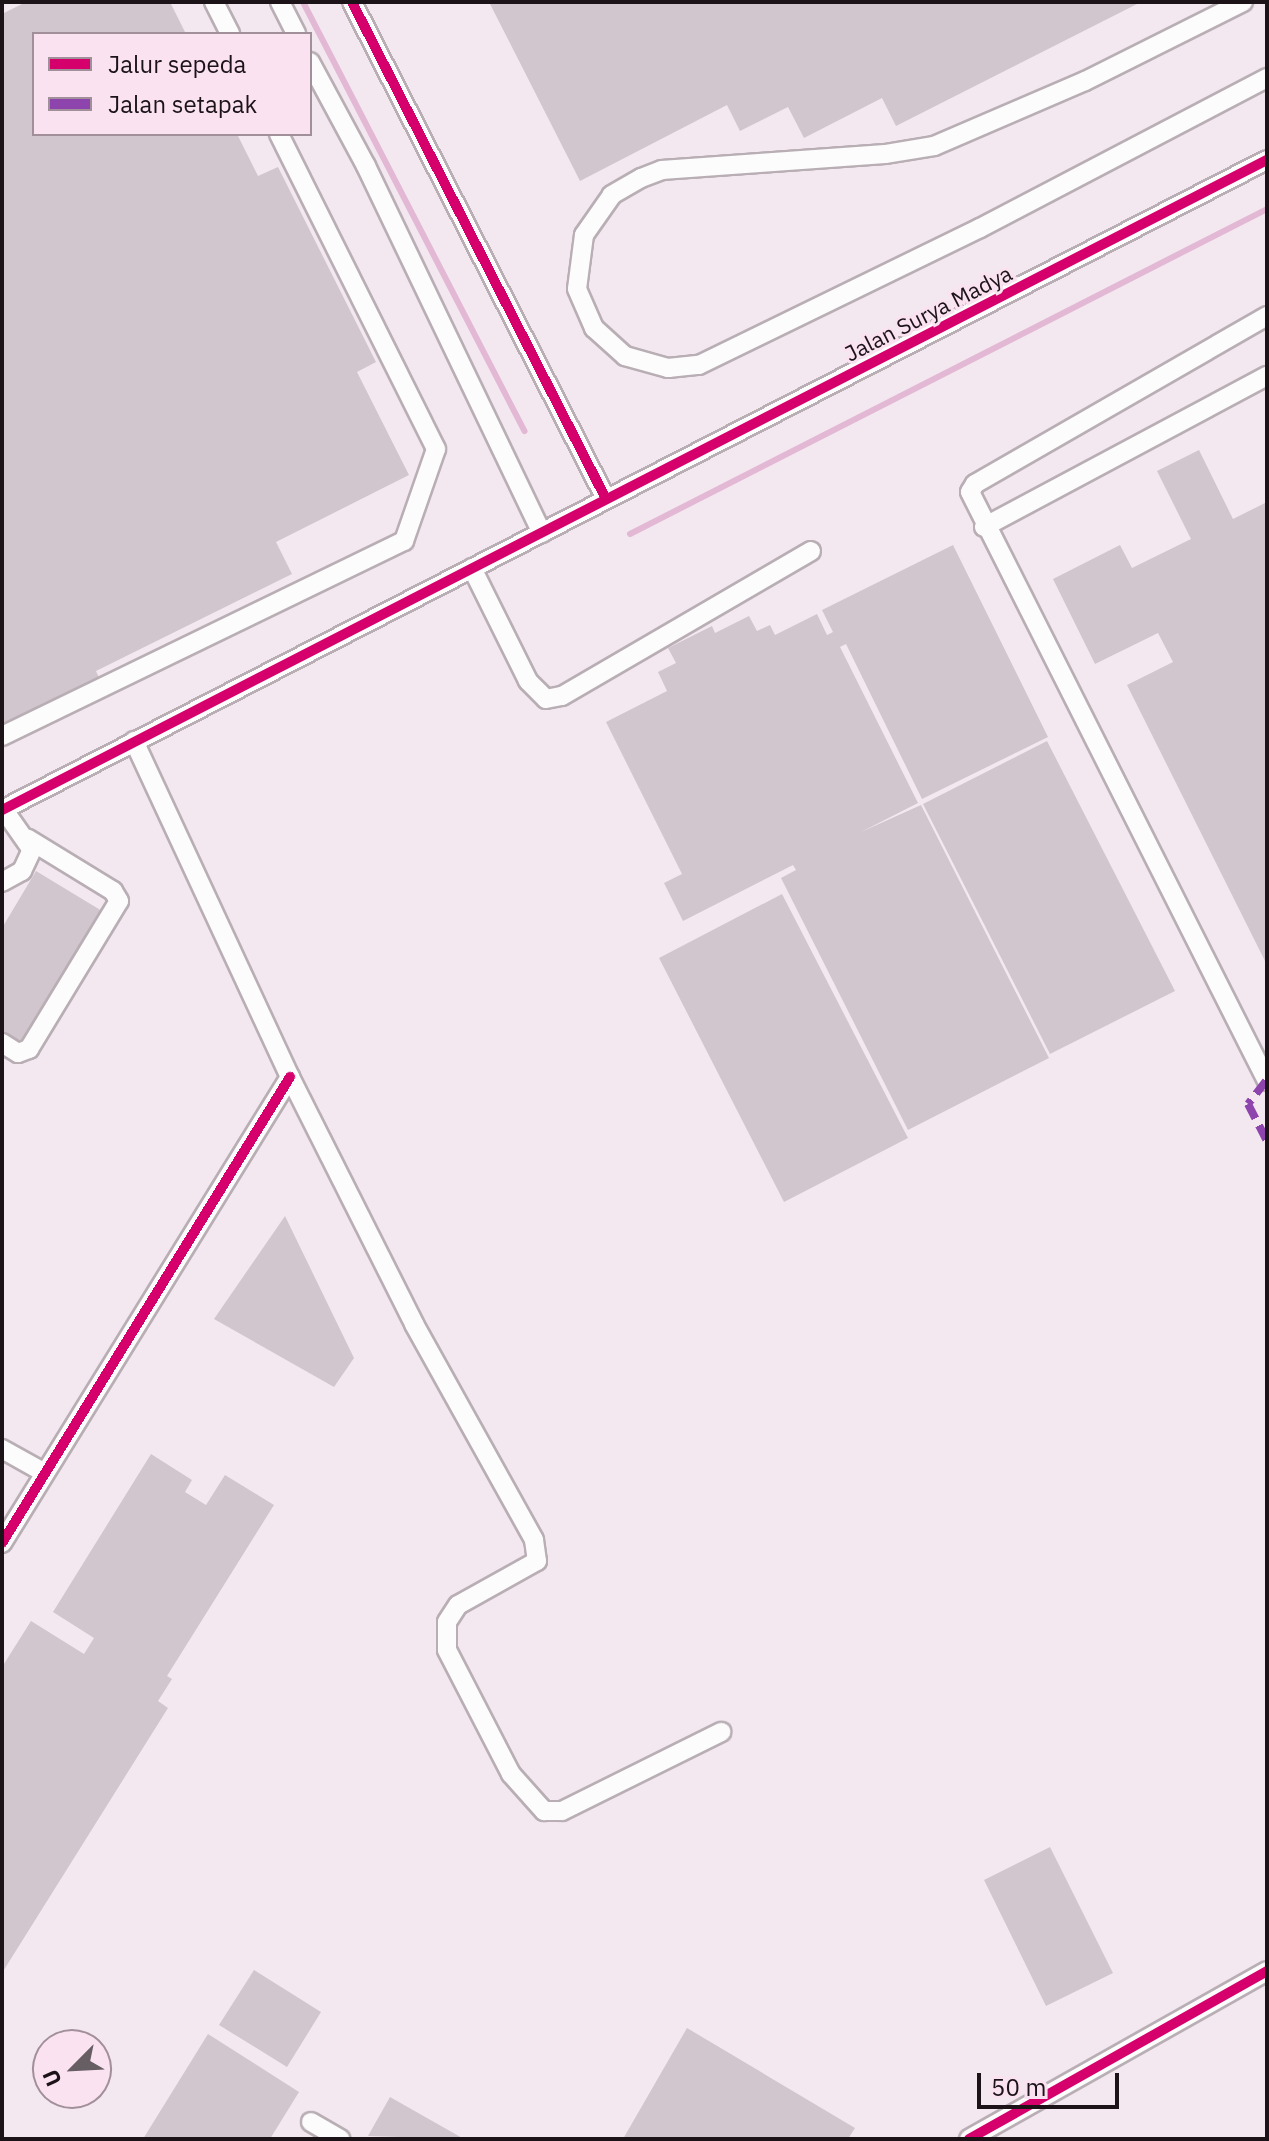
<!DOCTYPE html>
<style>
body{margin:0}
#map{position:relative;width:1269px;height:2141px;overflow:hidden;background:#f4e8f0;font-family:"IBM Plex Sans",sans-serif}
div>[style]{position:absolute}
.stream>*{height:6px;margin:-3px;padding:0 3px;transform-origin:3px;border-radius:3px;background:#e2b8d4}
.building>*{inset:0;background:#d1c6cd}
.roads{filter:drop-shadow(2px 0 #b8aeb4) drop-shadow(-2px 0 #b8aeb4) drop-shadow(0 2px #b8aeb4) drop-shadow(0 -2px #b8aeb4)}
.minor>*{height:18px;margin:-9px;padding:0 9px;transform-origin:9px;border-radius:9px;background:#fdfcfd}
.quiet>*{height:8px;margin-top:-4px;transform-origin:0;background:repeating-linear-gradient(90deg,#8e44ad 0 16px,transparent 0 24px)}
.cycleway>*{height:10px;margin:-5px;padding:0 5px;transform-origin:5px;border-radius:5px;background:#d6006c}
span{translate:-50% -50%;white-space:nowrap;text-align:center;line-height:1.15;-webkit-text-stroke:6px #fae2f1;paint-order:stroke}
.street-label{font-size:22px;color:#1b1318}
.frame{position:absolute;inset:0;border:4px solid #1b1318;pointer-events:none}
.legend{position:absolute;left:32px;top:32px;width:280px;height:104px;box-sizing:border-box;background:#fae2f1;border:2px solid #a18f9a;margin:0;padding:10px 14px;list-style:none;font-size:24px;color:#1b1318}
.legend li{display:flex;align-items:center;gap:16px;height:40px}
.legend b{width:40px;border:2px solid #a18f9a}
.north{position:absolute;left:32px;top:2029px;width:80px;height:80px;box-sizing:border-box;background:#fae2f1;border:2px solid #a18f9a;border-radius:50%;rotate:246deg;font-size:22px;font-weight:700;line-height:32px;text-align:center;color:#1b1318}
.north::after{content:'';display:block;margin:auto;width:28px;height:36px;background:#675e64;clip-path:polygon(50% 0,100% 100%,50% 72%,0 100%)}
.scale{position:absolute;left:977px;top:2073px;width:142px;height:36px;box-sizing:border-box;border:4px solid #1b1318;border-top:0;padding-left:10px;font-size:24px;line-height:28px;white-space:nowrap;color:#1b1318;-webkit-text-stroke:6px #fae2f1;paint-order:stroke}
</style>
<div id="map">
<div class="stream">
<div style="left:303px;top:2px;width:483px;rotate:62.7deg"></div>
<div style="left:630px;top:534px;width:715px;rotate:-27.03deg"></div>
</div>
<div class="building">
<div style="clip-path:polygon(26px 2px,170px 2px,186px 34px,34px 34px,34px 134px,237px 134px,258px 176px,278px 167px,376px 362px,357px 372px,409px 475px,276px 542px,292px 574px,96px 671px,100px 680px,2px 728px,2px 14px)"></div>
<div style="clip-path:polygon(489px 2px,1141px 2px,896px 126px,882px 98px,804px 138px,788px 107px,740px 131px,727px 105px,580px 181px)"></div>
<div style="clip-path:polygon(1199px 450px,1233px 519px,1267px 502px,1267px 965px,1127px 685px,1173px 662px,1158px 633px,1095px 664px,1053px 579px,1120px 545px,1132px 568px,1191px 539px,1157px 471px)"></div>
<div style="clip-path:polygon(953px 545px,1048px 737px,922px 799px,846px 644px,840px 647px,918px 803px,861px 832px,921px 805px,1049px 1058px,908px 1130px,781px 878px,796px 870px,793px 865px,683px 921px,664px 883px,682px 874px,606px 722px,667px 691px,658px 672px,676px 663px,668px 648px,712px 626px,715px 633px,749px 616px,757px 631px,770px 625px,775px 635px,817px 614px,827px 635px,833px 632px,822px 610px)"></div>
<div style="clip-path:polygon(1047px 741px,1175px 991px,1050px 1054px,923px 804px)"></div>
<div style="clip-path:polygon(36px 871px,102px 911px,22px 1046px,2px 1034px,2px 928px)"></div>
<div style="clip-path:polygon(782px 894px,908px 1138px,784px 1202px,659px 958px)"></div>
<div style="clip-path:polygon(285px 1216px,354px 1358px,334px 1387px,214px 1319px)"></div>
<div style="clip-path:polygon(151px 1454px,192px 1480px,185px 1492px,206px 1505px,225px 1475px,274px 1505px,167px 1676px,172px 1679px,158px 1701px,168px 1708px,2px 1973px,2px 1667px,31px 1621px,84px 1654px,94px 1638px,53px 1612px)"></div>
<div style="clip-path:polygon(1050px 1847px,1113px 1973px,1046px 2006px,984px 1880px)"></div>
<div style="clip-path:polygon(254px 1970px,321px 2012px,287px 2067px,219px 2025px)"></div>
<div style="clip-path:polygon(687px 2028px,855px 2128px,848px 2139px,623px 2139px)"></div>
<div style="clip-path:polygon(208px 2034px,299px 2092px,270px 2139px,143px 2139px)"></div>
<div style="clip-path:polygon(390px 2097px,464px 2139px,368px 2136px)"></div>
</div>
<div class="roads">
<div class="minor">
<div style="left:214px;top:2px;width:36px;rotate:63deg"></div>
<div style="left:280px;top:2px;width:36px;rotate:63deg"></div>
<div style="left:352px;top:2px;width:558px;rotate:62.93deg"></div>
<div style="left:1243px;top:2px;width:177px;rotate:153.4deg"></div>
<div style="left:1085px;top:81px;width:164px;rotate:156.7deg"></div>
<div style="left:934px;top:146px;width:50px;rotate:170.7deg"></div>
<div style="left:885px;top:154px;width:224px;rotate:175.9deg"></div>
<div style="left:662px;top:170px;width:22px;rotate:159deg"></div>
<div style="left:641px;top:178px;width:34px;rotate:150deg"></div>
<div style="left:612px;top:195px;width:49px;rotate:125deg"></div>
<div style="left:584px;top:235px;width:54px;rotate:97.4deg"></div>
<div style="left:577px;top:289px;width:43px;rotate:66.4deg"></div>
<div style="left:594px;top:328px;width:42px;rotate:42.1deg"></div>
<div style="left:625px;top:356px;width:45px;rotate:15.6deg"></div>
<div style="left:668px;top:368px;width:31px;rotate:-6deg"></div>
<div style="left:699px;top:365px;width:313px;rotate:-26deg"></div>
<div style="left:980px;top:228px;width:324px;rotate:-27.6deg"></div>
<div style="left:310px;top:62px;width:118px;rotate:61.7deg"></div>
<div style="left:366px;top:166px;width:407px;rotate:64.4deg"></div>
<div style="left:1267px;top:316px;width:337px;rotate:150.1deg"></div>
<div style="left:975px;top:484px;width:9px;rotate:122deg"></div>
<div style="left:970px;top:492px;width:660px;rotate:63.24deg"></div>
<div style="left:984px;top:527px;width:321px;rotate:-28.1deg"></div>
<div style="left:472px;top:568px;width:126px;rotate:63.6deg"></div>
<div style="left:528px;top:681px;width:25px;rotate:45deg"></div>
<div style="left:546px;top:699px;width:16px;rotate:-11deg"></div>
<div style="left:562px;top:696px;width:288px;rotate:-30.2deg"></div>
<div style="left:2px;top:736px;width:447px;rotate:-25.9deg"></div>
<div style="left:404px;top:541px;width:97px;rotate:-70.8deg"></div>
<div style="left:436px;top:449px;width:352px;rotate:-116.5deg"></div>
<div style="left:134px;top:741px;width:370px;rotate:65.1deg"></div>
<div style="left:290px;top:1077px;width:276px;rotate:63.3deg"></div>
<div style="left:414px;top:1324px;width:247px;rotate:60.9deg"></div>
<div style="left:534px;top:1540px;width:21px;rotate:82deg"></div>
<div style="left:537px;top:1561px;width:90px;rotate:150.9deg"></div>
<div style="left:458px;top:1605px;width:20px;rotate:123deg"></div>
<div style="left:447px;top:1622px;width:28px;rotate:90deg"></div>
<div style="left:447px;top:1650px;width:140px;rotate:62.7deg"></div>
<div style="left:511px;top:1774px;width:50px;rotate:48.3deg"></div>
<div style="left:544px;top:1811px;width:18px"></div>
<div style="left:562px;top:1811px;width:178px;rotate:-26.4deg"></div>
<div style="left:2px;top:810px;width:1422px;rotate:-27.2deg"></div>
<div style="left:2px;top:882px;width:23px;rotate:-29deg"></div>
<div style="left:22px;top:871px;width:23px;rotate:-65deg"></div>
<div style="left:32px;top:850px;width:49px;rotate:-125deg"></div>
<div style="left:2px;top:1043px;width:19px;rotate:32deg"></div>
<div style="left:18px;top:1053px;width:12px;rotate:-20deg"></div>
<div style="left:29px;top:1049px;width:173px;rotate:-58.7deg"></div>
<div style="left:119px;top:901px;width:12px;rotate:-121deg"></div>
<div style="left:113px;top:891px;width:100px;rotate:-148.5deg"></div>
<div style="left:2px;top:1449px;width:49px;rotate:29.2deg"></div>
<div style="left:2px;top:1543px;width:548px;rotate:-58.28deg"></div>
<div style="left:311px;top:2122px;width:34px;rotate:30deg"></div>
<div style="left:969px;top:2139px;width:342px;rotate:-29.4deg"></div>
</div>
</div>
<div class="quiet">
<div style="left:1266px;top:1081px;width:29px;rotate:128deg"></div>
<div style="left:1248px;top:1104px;width:42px;rotate:62.8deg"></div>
</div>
<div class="cycleway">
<div style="left:352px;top:2px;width:558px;rotate:62.93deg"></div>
<div style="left:2px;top:810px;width:1422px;rotate:-27.2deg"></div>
<div style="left:2px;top:1543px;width:548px;rotate:-58.28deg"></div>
<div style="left:969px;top:2139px;width:342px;rotate:-29.4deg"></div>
</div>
<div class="street-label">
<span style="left:928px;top:313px;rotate:-27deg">Jalan Surya Madya</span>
</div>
<div class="frame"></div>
<ul class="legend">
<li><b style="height:10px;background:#d6006c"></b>Jalur sepeda</li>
<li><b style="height:10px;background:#8e44ad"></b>Jalan setapak</li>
</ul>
<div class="north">U</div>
<div class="scale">50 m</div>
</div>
